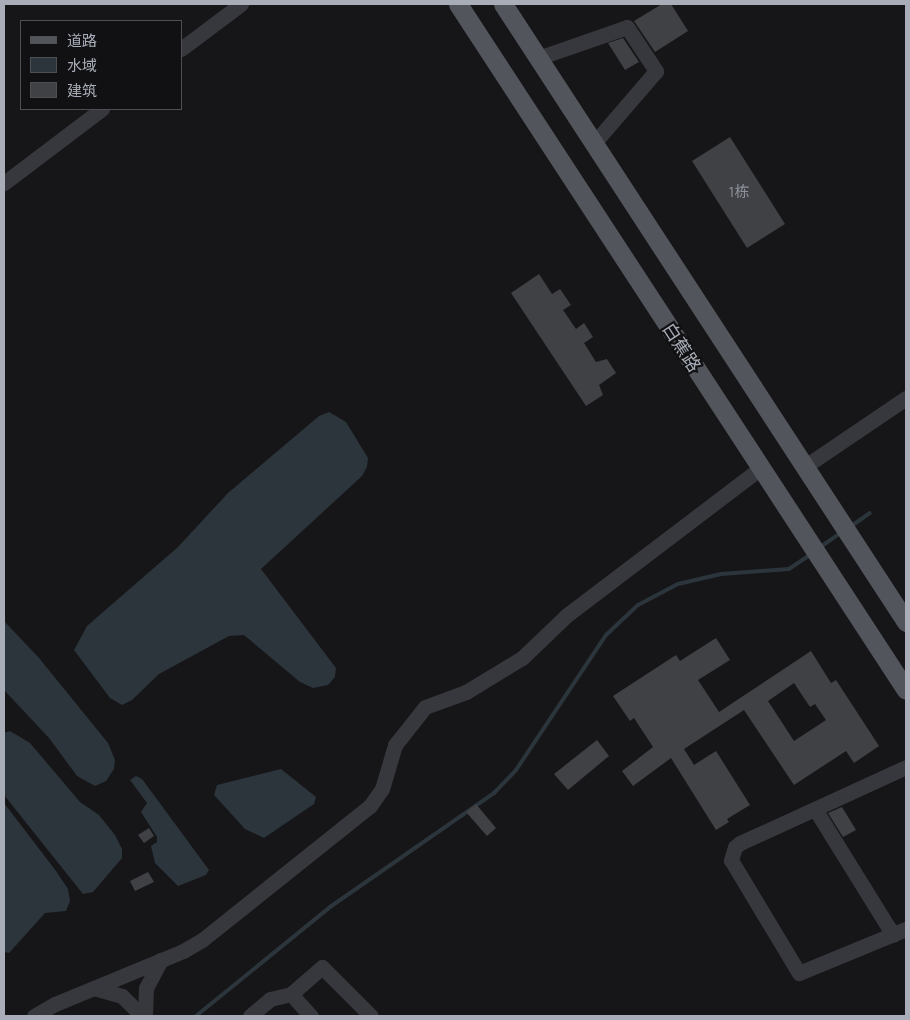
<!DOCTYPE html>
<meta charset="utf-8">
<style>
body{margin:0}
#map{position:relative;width:910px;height:1020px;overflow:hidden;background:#161618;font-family:Manrope,"Noto Sans SC",sans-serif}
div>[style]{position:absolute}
.water>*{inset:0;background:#2c353c}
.stream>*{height:4px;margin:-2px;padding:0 2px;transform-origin:2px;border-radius:2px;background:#2c353c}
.building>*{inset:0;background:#404145}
.minor>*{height:15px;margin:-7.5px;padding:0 7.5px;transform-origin:7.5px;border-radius:7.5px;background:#37383d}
.major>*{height:19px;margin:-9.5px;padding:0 9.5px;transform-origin:9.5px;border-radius:9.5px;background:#53555c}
span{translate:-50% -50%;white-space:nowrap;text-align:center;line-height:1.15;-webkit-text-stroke:4.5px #111113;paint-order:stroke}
.number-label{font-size:15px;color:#8e929b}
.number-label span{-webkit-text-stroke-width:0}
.street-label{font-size:18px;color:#a8adb8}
.frame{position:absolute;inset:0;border:5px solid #a8adb8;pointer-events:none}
.legend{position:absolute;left:20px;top:20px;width:162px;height:90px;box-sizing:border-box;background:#111113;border:1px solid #4d4f55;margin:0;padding:6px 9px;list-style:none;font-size:15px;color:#a8adb8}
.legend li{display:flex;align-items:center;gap:10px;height:25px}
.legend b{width:25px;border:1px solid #4d4f55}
</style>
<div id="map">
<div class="water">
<div style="clip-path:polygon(329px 412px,346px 422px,368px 458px,367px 467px,362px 476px,261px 569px,336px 668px,335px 677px,328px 685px,313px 688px,300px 682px,244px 635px,229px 636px,159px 674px,132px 700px,122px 705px,110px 698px,74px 650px,87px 626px,178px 547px,228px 493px,319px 416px)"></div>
<div style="clip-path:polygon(4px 621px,39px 658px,108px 743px,115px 760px,114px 769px,106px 781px,95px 786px,77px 776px,49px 738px,4px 690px)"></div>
<div style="clip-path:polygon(10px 731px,30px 743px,80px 802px,99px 815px,115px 835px,122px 849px,122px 858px,93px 892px,83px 894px,4px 795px,4px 733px)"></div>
<div style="clip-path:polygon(281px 769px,316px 797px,314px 804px,264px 838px,245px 829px,214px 795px,217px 785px)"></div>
<div style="clip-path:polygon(136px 776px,142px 779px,209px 870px,206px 875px,178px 886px,155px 863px,151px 846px,157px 842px,157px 837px,141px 812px,147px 803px,130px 780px)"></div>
<div style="clip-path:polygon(4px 803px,56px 871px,68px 889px,70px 901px,66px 911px,45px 913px,9px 953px,4px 952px)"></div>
</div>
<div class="stream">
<div style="left:850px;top:527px;width:24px;rotate:-35deg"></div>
<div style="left:819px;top:548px;width:28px;rotate:-35deg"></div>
<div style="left:196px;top:1016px;width:173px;rotate:-39.1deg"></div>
<div style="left:330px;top:907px;width:200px;rotate:-34.8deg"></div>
<div style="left:494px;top:793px;width:32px;rotate:-46deg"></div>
<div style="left:516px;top:770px;width:162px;rotate:-56.3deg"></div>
<div style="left:606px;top:635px;width:44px;rotate:-43.2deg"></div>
<div style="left:638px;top:605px;width:45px;rotate:-27.7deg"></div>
<div style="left:678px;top:584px;width:44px;rotate:-13.1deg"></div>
<div style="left:721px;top:574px;width:68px;rotate:-4.2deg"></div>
<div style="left:789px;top:569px;width:27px;rotate:-34deg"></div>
</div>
<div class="building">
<div style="clip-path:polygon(662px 4px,671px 4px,688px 31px,655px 52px,634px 21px)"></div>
<div style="clip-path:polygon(623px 38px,639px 62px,625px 70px,608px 43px)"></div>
<div style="clip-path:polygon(730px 137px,785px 224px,747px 248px,692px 161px)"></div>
<div style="clip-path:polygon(539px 274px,552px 294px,560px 289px,571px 305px,563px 310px,576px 329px,584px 323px,593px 337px,584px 343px,596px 362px,607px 359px,616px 373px,599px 385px,603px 395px,586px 406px,511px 293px)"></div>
<div style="clip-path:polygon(evenodd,716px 638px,730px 660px,698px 680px,719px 712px,811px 651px,831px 683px,836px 680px,879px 746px,854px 763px,846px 751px,794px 785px,744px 710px,684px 749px,694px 765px,716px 751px,750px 805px,727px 819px,729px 822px,716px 830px,671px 758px,633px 786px,622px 771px,653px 747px,634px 718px,630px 721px,613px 696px,676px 655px,680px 661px,716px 638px,794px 683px,810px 707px,815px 704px,826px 720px,794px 741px,768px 701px,794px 683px)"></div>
<div style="clip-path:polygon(597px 740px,609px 756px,568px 790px,554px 774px)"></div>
<div style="clip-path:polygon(476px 804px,496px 828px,487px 836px,466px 812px)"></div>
<div style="clip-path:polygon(842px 807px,856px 830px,843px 837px,828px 813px)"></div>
<div style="clip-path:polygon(149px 828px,154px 836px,144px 843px,138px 835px)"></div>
<div style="clip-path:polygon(148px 872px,154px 882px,135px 891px,130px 881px)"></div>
</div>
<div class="minor">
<div style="left:181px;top:49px;width:75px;rotate:-36.9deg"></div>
<div style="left:538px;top:58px;width:94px;rotate:-19.2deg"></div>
<div style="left:627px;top:27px;width:53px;rotate:56.6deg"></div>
<div style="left:656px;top:71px;width:95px;rotate:130.7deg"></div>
<div style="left:4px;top:183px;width:123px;rotate:-37.1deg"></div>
<div style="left:804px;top:467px;width:123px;rotate:-34.1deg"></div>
<div style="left:906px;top:767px;width:183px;rotate:155.4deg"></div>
<div style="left:740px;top:843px;width:6px;rotate:141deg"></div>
<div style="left:735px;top:847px;width:14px;rotate:107deg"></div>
<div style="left:731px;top:860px;width:132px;rotate:59deg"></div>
<div style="left:799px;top:973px;width:116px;rotate:-22.4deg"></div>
<div style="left:815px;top:809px;width:148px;rotate:58.2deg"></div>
<div style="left:94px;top:988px;width:29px;rotate:16deg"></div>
<div style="left:122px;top:996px;width:28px;rotate:45deg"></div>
<div style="left:291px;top:994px;width:30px;rotate:48deg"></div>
<div style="left:34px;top:1016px;width:24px;rotate:-30deg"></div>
<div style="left:55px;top:1004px;width:139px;rotate:-22.5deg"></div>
<div style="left:183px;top:951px;width:22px;rotate:-30deg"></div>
<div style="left:202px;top:940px;width:215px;rotate:-38.6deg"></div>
<div style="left:370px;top:806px;width:21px;rotate:-55deg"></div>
<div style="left:382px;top:789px;width:46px;rotate:-73.5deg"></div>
<div style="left:395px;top:745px;width:48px;rotate:-51.7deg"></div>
<div style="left:425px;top:707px;width:44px;rotate:-20.1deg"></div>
<div style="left:466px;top:692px;width:66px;rotate:-31.3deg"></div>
<div style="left:522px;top:658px;width:62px;rotate:-43.7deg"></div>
<div style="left:567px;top:615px;width:243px;rotate:-37.2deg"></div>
<div style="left:145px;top:1016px;width:28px;rotate:-88deg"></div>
<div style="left:146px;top:988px;width:32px;rotate:-62deg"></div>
<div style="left:250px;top:1016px;width:26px;rotate:-40deg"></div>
<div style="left:270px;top:999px;width:22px;rotate:-13deg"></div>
<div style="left:291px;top:994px;width:41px;rotate:-41.1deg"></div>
<div style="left:322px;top:967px;width:69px;rotate:45deg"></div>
</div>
<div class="major">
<div style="left:458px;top:4px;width:819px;rotate:56.85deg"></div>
<div style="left:503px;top:4px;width:738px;rotate:56.89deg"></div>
</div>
<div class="number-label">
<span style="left:739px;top:192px">1栋</span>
</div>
<div class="street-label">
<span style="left:682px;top:347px;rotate:57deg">白蕉路</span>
</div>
<div class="frame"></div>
<ul class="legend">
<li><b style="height:6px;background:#53555c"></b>道路</li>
<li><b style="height:14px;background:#2c353c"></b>水域</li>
<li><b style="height:14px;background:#404145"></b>建筑</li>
</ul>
</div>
